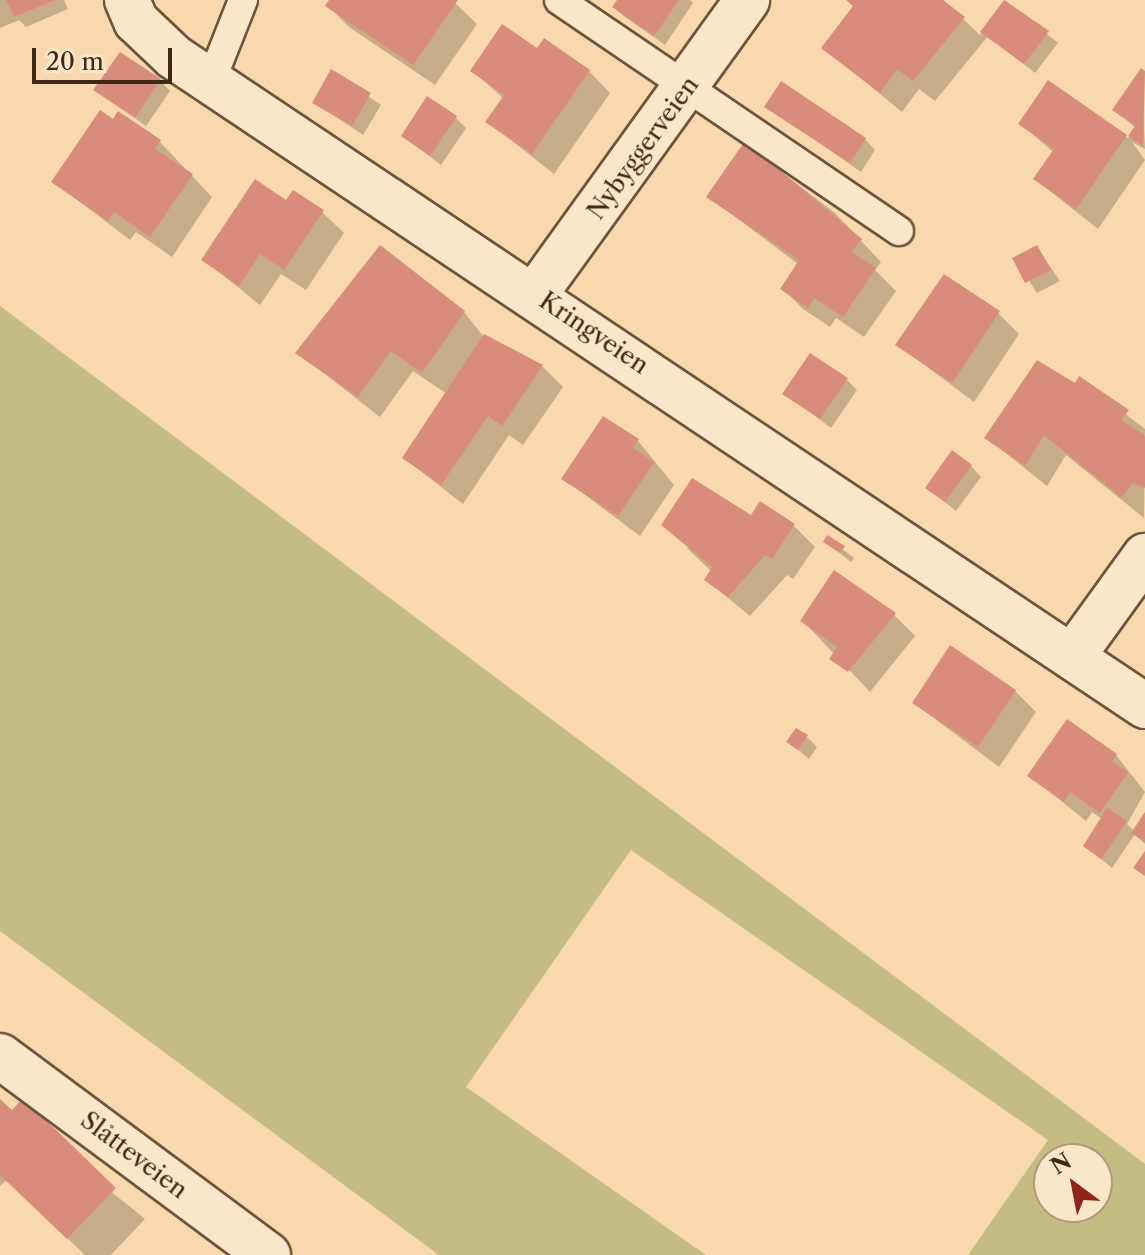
<!DOCTYPE html>
<meta charset="utf-8">
<style>
body{margin:0}
#map{position:relative;width:1145px;height:1255px;overflow:hidden;background:#f8d8ac;font-family:"Libre Caslon Text",serif}
div>[style]{position:absolute}
.green>*{inset:0;background:#c5bc84}
.shadow>*{inset:0;background:#0003}
.building>*{inset:0;background:#d98c7d}
.roads{filter:drop-shadow(2px 0 #6d543c) drop-shadow(-2px 0 #6d543c) drop-shadow(0 2px #6d543c) drop-shadow(0 -2px #6d543c)}
.service>*{height:28px;margin:-14px;padding:0 14px;transform-origin:14px;border-radius:14px;background:#fae6c9}
.minor>*{height:44px;margin:-22px;padding:0 22px;transform-origin:22px;border-radius:22px;background:#fae6c9}
span{translate:-50% -50%;white-space:nowrap;text-align:center;line-height:1.15;-webkit-text-stroke:8px #fae6c9;paint-order:stroke}
.street-label{font-size:24px;color:#3f2816}
.north{position:absolute;left:1033px;top:1143px;width:80px;height:80px;box-sizing:border-box;background:#fae6c9;border:2px solid #af9a81;border-radius:50%;rotate:328deg;font-size:22px;font-weight:700;line-height:32px;text-align:center;color:#3f2816}
.north::after{content:'';display:block;margin:auto;width:28px;height:36px;background:#8f2418;clip-path:polygon(50% 0,100% 100%,50% 72%,0 100%)}
.scale{position:absolute;left:32px;top:48px;width:140px;height:36px;box-sizing:border-box;border:4px solid #3f2816;border-top:0;padding-left:10px;font-size:24px;line-height:28px;white-space:nowrap;color:#3f2816;-webkit-text-stroke:6px #fae6c9;paint-order:stroke}
</style>
<div id="map">
<div class="green">
<div style="clip-path:polygon(evenodd,0 306px,1145px 1164px,1145px 1255px,968px 1255px,1048px 1140px,631px 850px,466px 1087px,706px 1255px,439px 1255px,0 931px,0 306px,1097px 1159px,1097px 1207px,1049px 1207px,1049px 1159px,1097px 1159px)"></div>
</div>
<div class="shadow">
<div style="clip-path:polygon(0 0,64px 0,68px 9px,26px 27px,19px 20px,0 28px)"></div>
<div style="clip-path:polygon(332px 0,452px 0,477px 24px,435px 85px,349px 27px,328px 6px)"></div>
<div style="clip-path:polygon(620px 0,690px 0,693px 3px,665px 45px,625px 17px,615px 7px)"></div>
<div style="clip-path:polygon(847px 0,943px 0,980px 35px,1006px 1px,1058px 43px,1035px 73px,988px 36px,935px 101px,919px 89px,902px 112px,824px 48px,855px 7px)"></div>
<div style="clip-path:polygon(537px 51px,589px 71px,610px 93px,554px 174px,488px 122px,504px 99px,473px 71px)"></div>
<div style="clip-path:polygon(1141px 71px,1145px 149px,1132px 142px,1145px 160px,1098px 229px,1035px 179px,1054px 153px,1021px 124px,1049px 83px,1128px 138px,1136px 128px,1115px 110px)"></div>
<div style="clip-path:polygon(332px 72px,381px 105px,363px 135px,314px 102px)"></div>
<div style="clip-path:polygon(160px 81px,170px 91px,146px 126px,96px 90px)"></div>
<div style="clip-path:polygon(767px 106px,865px 139px,875px 150px,861px 172px)"></div>
<div style="clip-path:polygon(456px 118px,466px 128px,441px 165px,403px 136px)"></div>
<div style="clip-path:polygon(160px 142px,212px 197px,172px 257px,136px 232px,130px 240px,54px 182px)"></div>
<div style="clip-path:polygon(745px 144px,835px 213px,881px 262px,875px 270px,896px 291px,864px 337px,836px 318px,830px 327px,803px 309px,782px 288px,798px 264px,709px 197px)"></div>
<div style="clip-path:polygon(286px 203px,322px 212px,344px 233px,306px 290px,281px 274px,260px 305px,204px 260px)"></div>
<div style="clip-path:polygon(1037px 247px,1060px 281px,1037px 293px,1015px 259px)"></div>
<div style="clip-path:polygon(464px 312px,483px 336px,542px 366px,563px 387px,523px 445px,509px 435px,463px 504px,404px 458px,447px 394px,413px 371px,380px 417px,298px 353px)"></div>
<div style="clip-path:polygon(998px 313px,1019px 334px,974px 402px,898px 345px)"></div>
<div style="clip-path:polygon(846px 379px,857px 390px,831px 428px,785px 393px)"></div>
<div style="clip-path:polygon(1080px 379px,1145px 429px,1144px 518px,1066px 455px,1047px 486px,987px 438px)"></div>
<div style="clip-path:polygon(638px 441px,674px 485px,640px 536px,564px 479px)"></div>
<div style="clip-path:polygon(971px 466px,981px 477px,956px 511px,927px 488px)"></div>
<div style="clip-path:polygon(794px 526px,815px 547px,793px 579px,787px 575px,750px 616px,706px 580px,712px 572px,687px 548px)"></div>
<div style="clip-path:polygon(828px 538px,854px 558px,851px 562px,826px 542px)"></div>
<div style="clip-path:polygon(894px 615px,915px 636px,870px 692px,802px 620px)"></div>
<div style="clip-path:polygon(1015px 691px,1036px 712px,999px 767px,914px 703px)"></div>
<div style="clip-path:polygon(807px 737px,817px 747px,809px 759px,789px 742px)"></div>
<div style="clip-path:polygon(1116px 755px,1145px 792px,1127px 824px,1134px 831px,1145px 816px,1145px 844px,1135px 834px,1112px 868px,1085px 846px,1102px 819px,1092px 812px,1086px 821px,1030px 776px)"></div>
<div style="clip-path:polygon(0 1102px,145px 1219px,111px 1255px,85px 1255px,7px 1180px,0 1186px)"></div>
</div>
<div class="building">
<div style="clip-path:polygon(6px 0,55px 0,14px 17px)"></div>
<div style="clip-path:polygon(329px 0,458px 0,413px 65px,325px 6px)"></div>
<div style="clip-path:polygon(617px 0,679px 0,654px 36px,612px 7px)"></div>
<div style="clip-path:polygon(846px 0,943px 0,965px 17px,913px 81px,897px 69px,880px 93px,821px 48px,853px 6px)"></div>
<div style="clip-path:polygon(1004px 0,1049px 31px,1024px 64px,980px 32px)"></div>
<div style="clip-path:polygon(502px 24px,537px 48px,544px 38px,590px 70px,532px 154px,485px 122px,504px 95px,470px 71px)"></div>
<div style="clip-path:polygon(120px 52px,161px 79px,135px 118px,93px 90px)"></div>
<div style="clip-path:polygon(1141px 68px,1145px 71px,1143px 146px,1128px 136px,1135px 126px,1112px 110px)"></div>
<div style="clip-path:polygon(331px 69px,371px 93px,352px 126px,312px 103px)"></div>
<div style="clip-path:polygon(1048px 80px,1127px 135px,1076px 209px,1033px 179px,1054px 149px,1018px 124px)"></div>
<div style="clip-path:polygon(781px 81px,866px 138px,850px 163px,764px 107px)"></div>
<div style="clip-path:polygon(427px 96px,457px 116px,430px 156px,401px 136px)"></div>
<div style="clip-path:polygon(100px 110px,113px 119px,118px 111px,161px 140px,155px 149px,193px 174px,150px 237px,114px 212px,108px 221px,51px 182px)"></div>
<div style="clip-path:polygon(745px 141px,862px 239px,852px 252px,876px 268px,843px 317px,814px 298px,808px 308px,780px 289px,799px 260px,706px 197px)"></div>
<div style="clip-path:polygon(255px 179px,286px 200px,293px 190px,324px 210px,284px 270px,260px 254px,239px 286px,201px 260px)"></div>
<div style="clip-path:polygon(380px 245px,465px 311px,422px 373px,391px 351px,358px 397px,295px 353px)"></div>
<div style="clip-path:polygon(1037px 245px,1051px 270px,1025px 283px,1012px 258px)"></div>
<div style="clip-path:polygon(944px 274px,1000px 311px,952px 383px,895px 345px)"></div>
<div style="clip-path:polygon(484px 334px,543px 365px,502px 426px,488px 416px,441px 485px,402px 458px)"></div>
<div style="clip-path:polygon(810px 353px,848px 378px,820px 419px,782px 394px)"></div>
<div style="clip-path:polygon(1037px 360px,1075px 383px,1079px 376px,1129px 410px,1121px 420px,1145px 436px,1145px 488px,1132px 483px,1122px 498px,1044px 435px,1025px 466px,984px 438px)"></div>
<div style="clip-path:polygon(603px 416px,639px 439px,633px 448px,654px 462px,618px 516px,561px 479px)"></div>
<div style="clip-path:polygon(952px 450px,972px 465px,945px 502px,925px 488px)"></div>
<div style="clip-path:polygon(692px 478px,751px 515px,760px 501px,795px 524px,772px 559px,765px 555px,728px 597px,704px 580px,712px 567px,661px 525px)"></div>
<div style="clip-path:polygon(827px 535px,845px 546px,840px 553px,823px 542px)"></div>
<div style="clip-path:polygon(834px 570px,896px 613px,848px 672px,829px 659px,837px 647px,800px 621px)"></div>
<div style="clip-path:polygon(950px 645px,1016px 690px,978px 747px,912px 703px)"></div>
<div style="clip-path:polygon(1067px 719px,1117px 754px,1112px 761px,1128px 772px,1100px 813px,1070px 792px,1064px 802px,1027px 776px)"></div>
<div style="clip-path:polygon(796px 728px,808px 735px,798px 750px,786px 742px)"></div>
<div style="clip-path:polygon(1107px 808px,1127px 821px,1101px 859px,1083px 846px)"></div>
<div style="clip-path:polygon(1145px 812px,1145px 842px,1131px 833px)"></div>
<div style="clip-path:polygon(1145px 851px,1145px 876px,1133px 868px)"></div>
<div style="clip-path:polygon(23px 1098px,116px 1188px,67px 1239px,0 1175px,0 1099px,12px 1110px)"></div>
</div>
<div class="roads">
<div class="service">
<div style="left:559px;top:0;width:411px;rotate:34.2deg"></div>
<div style="left:211px;top:81px;width:87px;rotate:-68.4deg"></div>
</div>
<div class="minor">
<div style="left:127px;top:0;width:23px;rotate:67deg"></div>
<div style="left:136px;top:21px;width:52px;rotate:43.5deg"></div>
<div style="left:174px;top:57px;width:1168px;rotate:33.76deg"></div>
<div style="left:536px;top:293px;width:361px;rotate:-54.2deg"></div>
<div style="left:1072px;top:657px;width:125px;rotate:-54.1deg"></div>
<div style="left:0;top:1056px;width:334px;rotate:36.6deg"></div>
</div>
</div>
<div class="street-label">
<span style="left:643px;top:148px;rotate:-54deg">Nybyggerveien</span>
<span style="left:594px;top:333px;rotate:34deg">Kringveien</span>
<span style="left:134px;top:1155px;rotate:37deg">Slåtteveien</span>
</div>
<div class="north">N</div>
<div class="scale">20 m</div>
</div>
